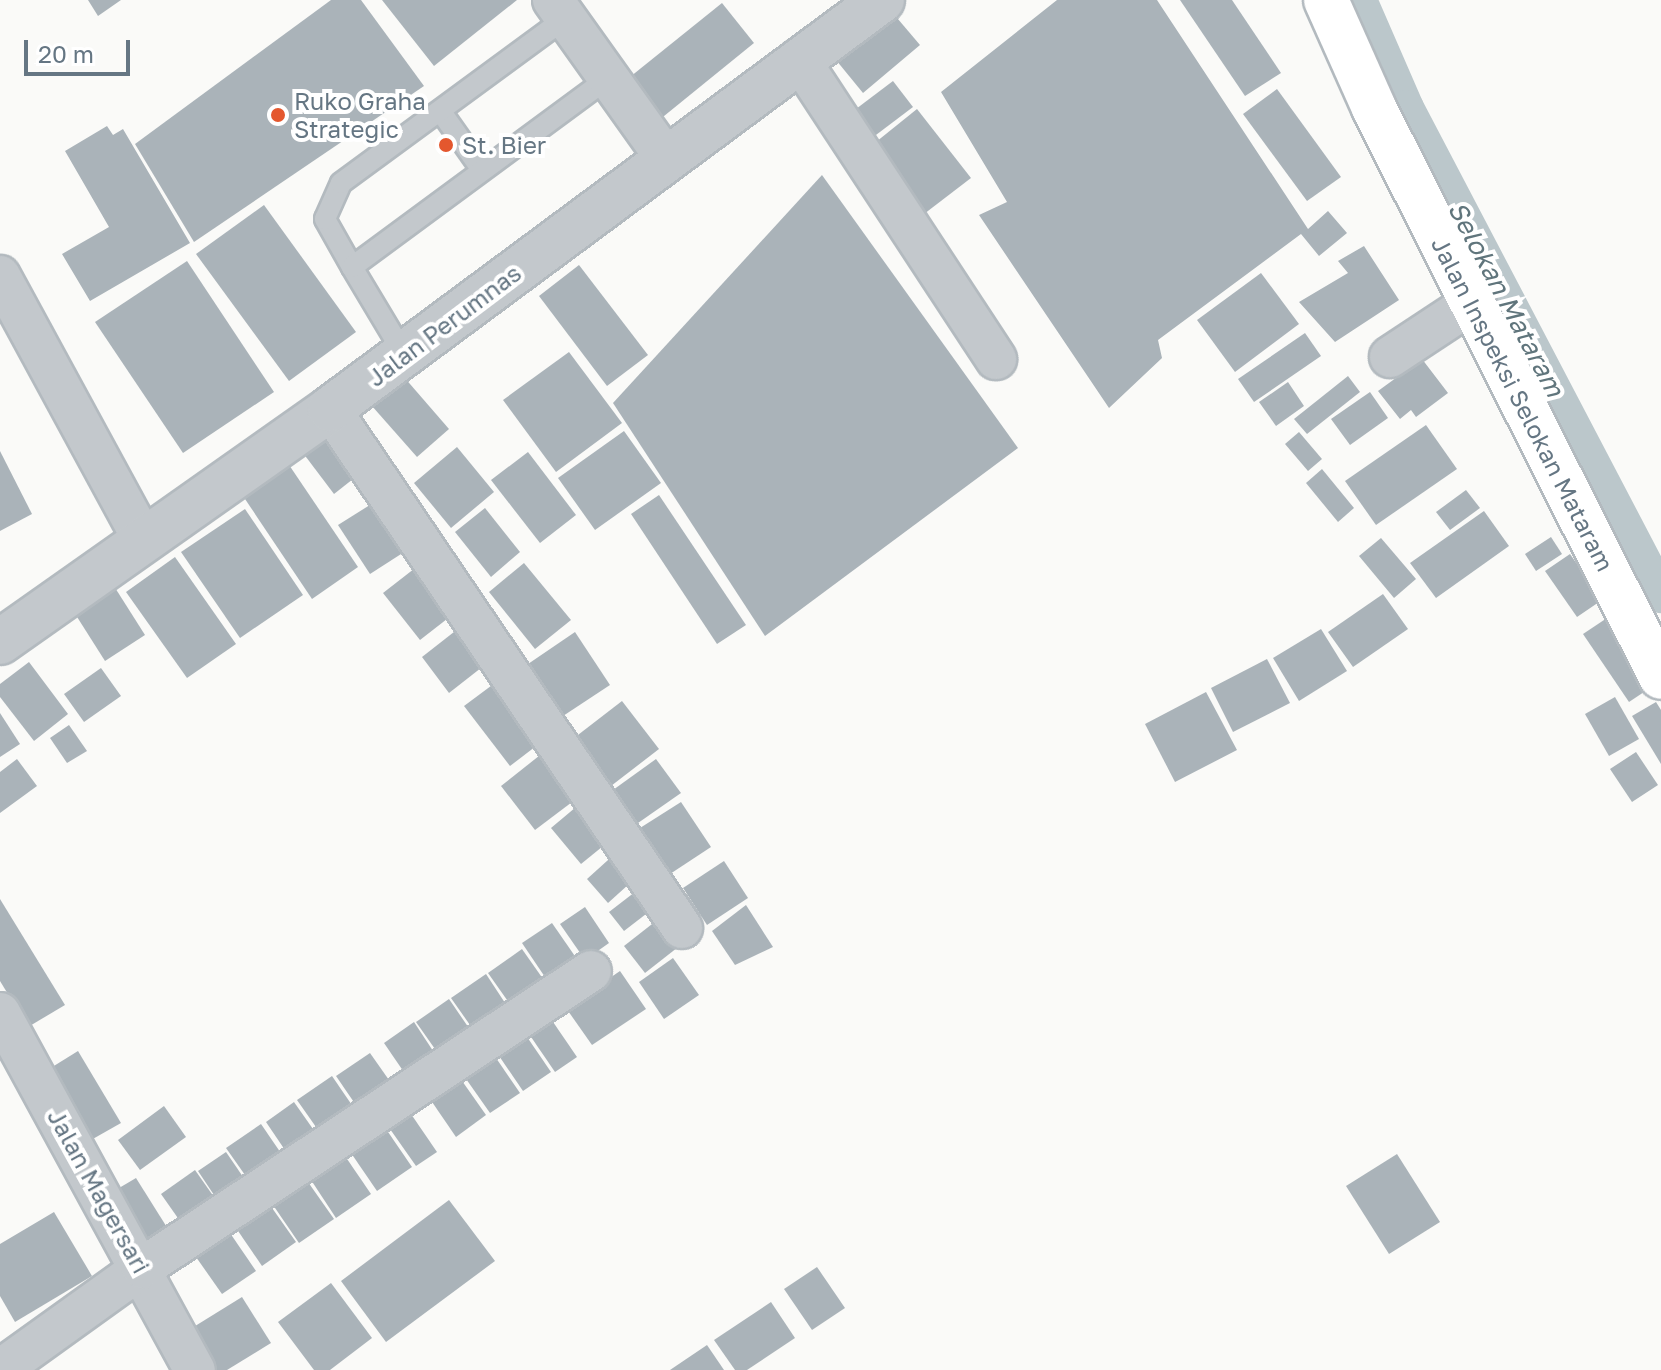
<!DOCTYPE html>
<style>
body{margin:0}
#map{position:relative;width:1661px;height:1370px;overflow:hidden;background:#fafaf8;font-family:"Golos Text",sans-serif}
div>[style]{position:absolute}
.canal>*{height:36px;margin:-18px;padding:0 18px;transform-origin:18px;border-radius:18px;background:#bbc7cb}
.building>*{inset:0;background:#aab3b9}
.roads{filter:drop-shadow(2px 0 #b3babf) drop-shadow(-2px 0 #b3babf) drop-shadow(0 2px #b3babf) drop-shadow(0 -2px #b3babf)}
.service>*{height:20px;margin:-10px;padding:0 10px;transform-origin:10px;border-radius:10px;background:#c3c8cc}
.minor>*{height:40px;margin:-20px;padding:0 20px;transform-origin:20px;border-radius:20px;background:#c3c8cc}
.tertiary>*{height:44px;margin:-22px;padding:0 22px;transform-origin:22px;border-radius:22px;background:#c3c8cc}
.secondary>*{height:44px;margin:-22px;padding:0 22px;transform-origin:22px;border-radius:22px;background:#fff}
.dots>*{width:22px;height:22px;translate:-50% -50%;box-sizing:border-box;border:4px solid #fff;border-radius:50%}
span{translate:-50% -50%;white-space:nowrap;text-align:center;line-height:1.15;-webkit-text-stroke:8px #fff;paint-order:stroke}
.poi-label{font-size:24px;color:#657683}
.left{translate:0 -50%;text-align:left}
.street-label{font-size:24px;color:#657683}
.water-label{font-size:26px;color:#60757c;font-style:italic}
.scale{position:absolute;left:24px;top:40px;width:106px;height:36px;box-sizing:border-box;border:4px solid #657683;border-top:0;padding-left:10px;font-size:24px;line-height:28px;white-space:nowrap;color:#657683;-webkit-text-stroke:6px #fff;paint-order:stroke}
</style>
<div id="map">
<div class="canal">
<div style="left:1359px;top:0;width:118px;rotate:66.5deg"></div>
<div style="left:1406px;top:108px;width:550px;rotate:62.36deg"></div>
</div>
<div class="building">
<div style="clip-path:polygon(88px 0,121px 0,98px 16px)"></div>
<div style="clip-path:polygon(331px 0,361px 0,424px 86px,194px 242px,135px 144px)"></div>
<div style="clip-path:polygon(382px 0,517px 0,434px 66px)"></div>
<div style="clip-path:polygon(1057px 0,1157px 0,1308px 229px,1328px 211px,1347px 233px,1319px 256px,1301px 234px,1158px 340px,1162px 358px,1109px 408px,979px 215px,1007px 202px,941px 92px)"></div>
<div style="clip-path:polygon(1180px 0,1232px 0,1281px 73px,1245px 96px)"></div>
<div style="clip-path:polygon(722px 3px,754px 43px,653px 125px,620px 85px)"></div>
<div style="clip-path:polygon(892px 12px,920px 45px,863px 93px,836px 60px)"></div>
<div style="clip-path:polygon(893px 81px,913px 107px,868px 141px,848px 115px)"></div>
<div style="clip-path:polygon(1277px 89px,1341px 177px,1307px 201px,1243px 114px)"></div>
<div style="clip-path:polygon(917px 109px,971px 178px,924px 214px,871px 146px)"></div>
<div style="clip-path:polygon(107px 126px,113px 135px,123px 129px,190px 243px,90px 301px,62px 254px,109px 227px,65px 151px)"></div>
<div style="clip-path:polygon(822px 175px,1018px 448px,765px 636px,613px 403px)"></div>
<div style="clip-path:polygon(264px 205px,356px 332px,289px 381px,196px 254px)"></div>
<div style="clip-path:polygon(1364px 246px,1399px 300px,1335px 342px,1299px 302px,1348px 273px,1338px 261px)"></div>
<div style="clip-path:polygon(187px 261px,274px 392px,183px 453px,95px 322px)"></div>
<div style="clip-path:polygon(579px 265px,648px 355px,607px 386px,539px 296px)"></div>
<div style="clip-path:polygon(1261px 273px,1299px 324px,1235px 372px,1197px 320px)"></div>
<div style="clip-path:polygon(1305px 333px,1321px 356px,1254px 402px,1238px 379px)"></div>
<div style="clip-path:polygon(569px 352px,622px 423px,556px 472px,503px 400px)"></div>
<div style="clip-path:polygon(1422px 359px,1448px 393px,1416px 417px,1411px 410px,1400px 419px,1378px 391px)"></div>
<div style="clip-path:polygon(397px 369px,449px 429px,417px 457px,364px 397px)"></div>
<div style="clip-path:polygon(1348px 376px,1360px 392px,1307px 434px,1294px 419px)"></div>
<div style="clip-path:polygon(1288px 382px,1304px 406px,1276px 426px,1259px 402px)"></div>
<div style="clip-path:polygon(1370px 392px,1388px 418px,1350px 445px,1331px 419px)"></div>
<div style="clip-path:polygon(1426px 425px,1457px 469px,1376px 525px,1345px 481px)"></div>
<div style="clip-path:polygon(336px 427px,367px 468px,334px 494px,303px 453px)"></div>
<div style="clip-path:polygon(624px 431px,661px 483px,595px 530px,558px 478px)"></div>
<div style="clip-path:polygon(1299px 432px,1322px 459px,1308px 471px,1285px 444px)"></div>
<div style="clip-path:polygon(457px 447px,494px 492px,451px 528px,414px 483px)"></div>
<div style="clip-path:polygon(0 451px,32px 514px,0 531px)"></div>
<div style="clip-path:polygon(528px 452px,576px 515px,540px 543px,491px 480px)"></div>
<div style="clip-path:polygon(283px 456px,358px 567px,312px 599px,237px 487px)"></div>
<div style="clip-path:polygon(1322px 469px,1354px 508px,1338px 522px,1306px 483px)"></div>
<div style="clip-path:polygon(1466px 490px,1480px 508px,1450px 530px,1436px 512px)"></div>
<div style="clip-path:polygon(659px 495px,746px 625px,717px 644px,631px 514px)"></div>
<div style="clip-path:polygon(381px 498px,412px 547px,370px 574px,338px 525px)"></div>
<div style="clip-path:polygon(485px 508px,520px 552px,491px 577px,455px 532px)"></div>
<div style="clip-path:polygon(245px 509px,303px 595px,240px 638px,181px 552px)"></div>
<div style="clip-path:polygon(1484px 511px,1509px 546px,1436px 598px,1410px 563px)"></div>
<div style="clip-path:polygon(1551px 537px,1562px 554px,1536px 571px,1525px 554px)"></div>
<div style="clip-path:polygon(1381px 538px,1416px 579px,1394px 598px,1359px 556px)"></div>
<div style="clip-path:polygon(1570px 554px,1602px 600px,1577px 617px,1545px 571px)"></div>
<div style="clip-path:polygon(175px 557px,236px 644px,187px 678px,126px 592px)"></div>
<div style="clip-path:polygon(524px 563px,571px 620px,535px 649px,489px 592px)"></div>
<div style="clip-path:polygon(419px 565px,456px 612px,420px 640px,383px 593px)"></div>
<div style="clip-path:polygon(112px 583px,145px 635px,105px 661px,72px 609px)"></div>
<div style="clip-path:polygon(1383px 594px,1408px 629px,1353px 667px,1328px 632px)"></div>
<div style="clip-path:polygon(1610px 616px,1656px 684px,1629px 702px,1583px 634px)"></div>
<div style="clip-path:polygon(468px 621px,495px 657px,449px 693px,422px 657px)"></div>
<div style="clip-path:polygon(1321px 629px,1347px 671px,1299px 701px,1273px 658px)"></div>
<div style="clip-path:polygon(575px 632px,610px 685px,563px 716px,528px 664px)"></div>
<div style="clip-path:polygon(1267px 659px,1290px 703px,1233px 732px,1211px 688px)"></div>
<div style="clip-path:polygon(29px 662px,68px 714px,34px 741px,0 697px,0 684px)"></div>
<div style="clip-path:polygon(101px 668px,121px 696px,84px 722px,64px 694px)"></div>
<div style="clip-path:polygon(503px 677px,548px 737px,510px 766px,464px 706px)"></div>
<div style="clip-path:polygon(1206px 692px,1237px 750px,1175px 782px,1145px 724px)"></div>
<div style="clip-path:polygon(1615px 697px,1639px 739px,1609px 756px,1585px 714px)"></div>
<div style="clip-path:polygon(622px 701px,659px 749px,611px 786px,574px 738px)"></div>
<div style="clip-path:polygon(1656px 702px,1661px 710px,1661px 764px,1632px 716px)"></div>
<div style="clip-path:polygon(0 713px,20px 744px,0 757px)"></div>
<div style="clip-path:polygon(69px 725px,87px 751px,67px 763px,50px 738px)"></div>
<div style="clip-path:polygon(549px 748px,584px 793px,535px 830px,501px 786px)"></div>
<div style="clip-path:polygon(1636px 752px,1658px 785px,1632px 802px,1610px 769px)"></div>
<div style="clip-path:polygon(17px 759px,37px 786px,0 813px,0 772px)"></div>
<div style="clip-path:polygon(656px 759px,681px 793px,638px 823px,613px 790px)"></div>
<div style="clip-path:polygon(582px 802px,613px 838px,581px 864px,551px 828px)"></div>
<div style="clip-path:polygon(681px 802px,711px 847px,670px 874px,640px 828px)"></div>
<div style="clip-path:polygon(618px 851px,639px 875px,608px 903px,587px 879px)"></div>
<div style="clip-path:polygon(724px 861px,748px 898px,707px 925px,683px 888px)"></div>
<div style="clip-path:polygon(644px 885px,659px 904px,624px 931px,609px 912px)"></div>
<div style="clip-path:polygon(0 899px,65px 1005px,28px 1027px,0 981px)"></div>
<div style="clip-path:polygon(746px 905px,773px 947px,735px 965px,712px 931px)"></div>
<div style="clip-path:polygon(585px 907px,609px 943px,585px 960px,560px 924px)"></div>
<div style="clip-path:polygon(661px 917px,682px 944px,645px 973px,624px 946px)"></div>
<div style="clip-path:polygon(552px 923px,579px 962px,549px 983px,522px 943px)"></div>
<div style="clip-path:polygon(522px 949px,548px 986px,514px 1010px,488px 973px)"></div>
<div style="clip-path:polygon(673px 958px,699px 995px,664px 1019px,639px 982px)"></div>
<div style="clip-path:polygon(620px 971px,646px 1009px,592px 1045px,566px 1008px)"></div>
<div style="clip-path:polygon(486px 974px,511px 1012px,477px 1035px,451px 998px)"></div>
<div style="clip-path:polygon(449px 999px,475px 1037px,442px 1059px,416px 1022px)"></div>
<div style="clip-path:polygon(551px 1019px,577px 1057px,555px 1072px,529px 1034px)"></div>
<div style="clip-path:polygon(414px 1022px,439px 1060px,410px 1081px,384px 1043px)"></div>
<div style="clip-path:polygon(525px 1034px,551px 1072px,523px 1091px,497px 1053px)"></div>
<div style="clip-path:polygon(78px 1051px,121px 1123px,91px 1140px,49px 1069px)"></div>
<div style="clip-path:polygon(370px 1053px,396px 1090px,362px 1114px,336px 1076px)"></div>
<div style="clip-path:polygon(494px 1055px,520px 1093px,490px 1113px,464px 1076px)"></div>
<div style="clip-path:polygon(332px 1076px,358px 1114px,323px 1137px,297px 1100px)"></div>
<div style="clip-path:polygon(460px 1078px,486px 1115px,456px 1137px,430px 1099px)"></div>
<div style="clip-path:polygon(294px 1102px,320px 1139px,291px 1159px,266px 1122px)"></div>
<div style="clip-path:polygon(164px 1106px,186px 1137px,140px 1170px,118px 1140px)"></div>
<div style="clip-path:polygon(411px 1114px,437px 1152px,416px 1166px,390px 1129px)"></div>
<div style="clip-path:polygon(261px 1124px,287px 1162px,252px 1185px,226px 1148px)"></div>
<div style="clip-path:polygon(386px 1129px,412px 1167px,377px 1191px,351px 1153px)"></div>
<div style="clip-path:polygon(226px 1152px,250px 1187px,222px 1207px,198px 1171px)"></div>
<div style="clip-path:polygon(1397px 1154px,1440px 1222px,1389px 1254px,1346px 1186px)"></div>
<div style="clip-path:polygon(345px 1156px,371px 1194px,336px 1218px,311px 1180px)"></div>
<div style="clip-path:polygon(195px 1170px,221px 1207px,187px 1231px,161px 1194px)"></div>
<div style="clip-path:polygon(136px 1178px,168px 1229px,147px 1242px,114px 1191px)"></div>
<div style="clip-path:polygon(308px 1182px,334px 1219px,299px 1243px,273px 1205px)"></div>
<div style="clip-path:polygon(449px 1200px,495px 1261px,386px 1342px,341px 1281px)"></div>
<div style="clip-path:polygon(270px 1205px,296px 1242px,262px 1266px,236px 1228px)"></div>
<div style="clip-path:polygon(54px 1212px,92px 1276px,15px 1322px,0 1296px,0 1244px)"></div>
<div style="clip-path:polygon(230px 1233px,256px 1271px,222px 1294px,196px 1257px)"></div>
<div style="clip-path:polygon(817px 1267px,845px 1308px,812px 1330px,784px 1289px)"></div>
<div style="clip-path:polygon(331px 1283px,372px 1338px,330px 1370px,314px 1370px,278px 1322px)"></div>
<div style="clip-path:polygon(242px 1297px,271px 1343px,227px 1370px,201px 1370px,179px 1336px)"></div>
<div style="clip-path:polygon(771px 1302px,795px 1338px,747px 1370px,735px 1370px,714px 1340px)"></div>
<div style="clip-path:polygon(707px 1345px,724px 1370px,670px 1370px)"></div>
</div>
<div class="roads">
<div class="service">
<div style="left:441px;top:112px;width:71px;rotate:54.7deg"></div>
<div style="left:352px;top:267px;width:55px;rotate:-119.4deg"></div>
<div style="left:325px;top:219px;width:39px;rotate:-66deg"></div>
<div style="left:341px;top:183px;width:279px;rotate:-36.3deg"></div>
<div style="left:404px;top:354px;width:101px;rotate:-120.9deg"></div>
<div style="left:352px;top:267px;width:318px;rotate:-36.4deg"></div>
</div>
<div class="minor">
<div style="left:553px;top:0;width:196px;rotate:54.5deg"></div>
<div style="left:799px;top:59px;width:359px;rotate:56.7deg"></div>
<div style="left:0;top:276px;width:302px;rotate:61.5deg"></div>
<div style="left:1390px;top:357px;width:98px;rotate:-33.4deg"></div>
<div style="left:330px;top:409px;width:627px;rotate:55.85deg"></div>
<div style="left:0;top:1013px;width:407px;rotate:61.4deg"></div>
<div style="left:0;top:1370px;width:175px;rotate:-35.7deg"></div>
<div style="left:142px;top:1268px;width:538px;rotate:-33.48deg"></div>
</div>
<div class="tertiary">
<div style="left:0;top:642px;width:404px;rotate:-35.2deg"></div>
<div style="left:330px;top:409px;width:687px;rotate:-36.54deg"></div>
</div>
<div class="secondary">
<div style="left:1326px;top:0;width:118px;rotate:66deg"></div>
<div style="left:1374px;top:108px;width:637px;rotate:63.23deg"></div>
</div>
</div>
<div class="dots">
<div style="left:278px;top:115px;background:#e4572e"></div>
<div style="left:446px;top:145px;background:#e4572e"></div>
</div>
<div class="poi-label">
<span class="left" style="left:294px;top:115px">Ruko Graha<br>Strategic</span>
<span class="left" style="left:462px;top:145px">St. Bier</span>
</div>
<div class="street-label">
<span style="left:444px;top:325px;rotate:-37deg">Jalan Perumnas</span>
<span style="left:1523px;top:404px;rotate:63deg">Jalan Inspeksi Selokan Mataram</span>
<span style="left:99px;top:1191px;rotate:61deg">Jalan Magersari</span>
</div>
<div class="water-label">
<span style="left:1506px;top:299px;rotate:62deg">Selokan Mataram</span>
</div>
<div class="scale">20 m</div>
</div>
